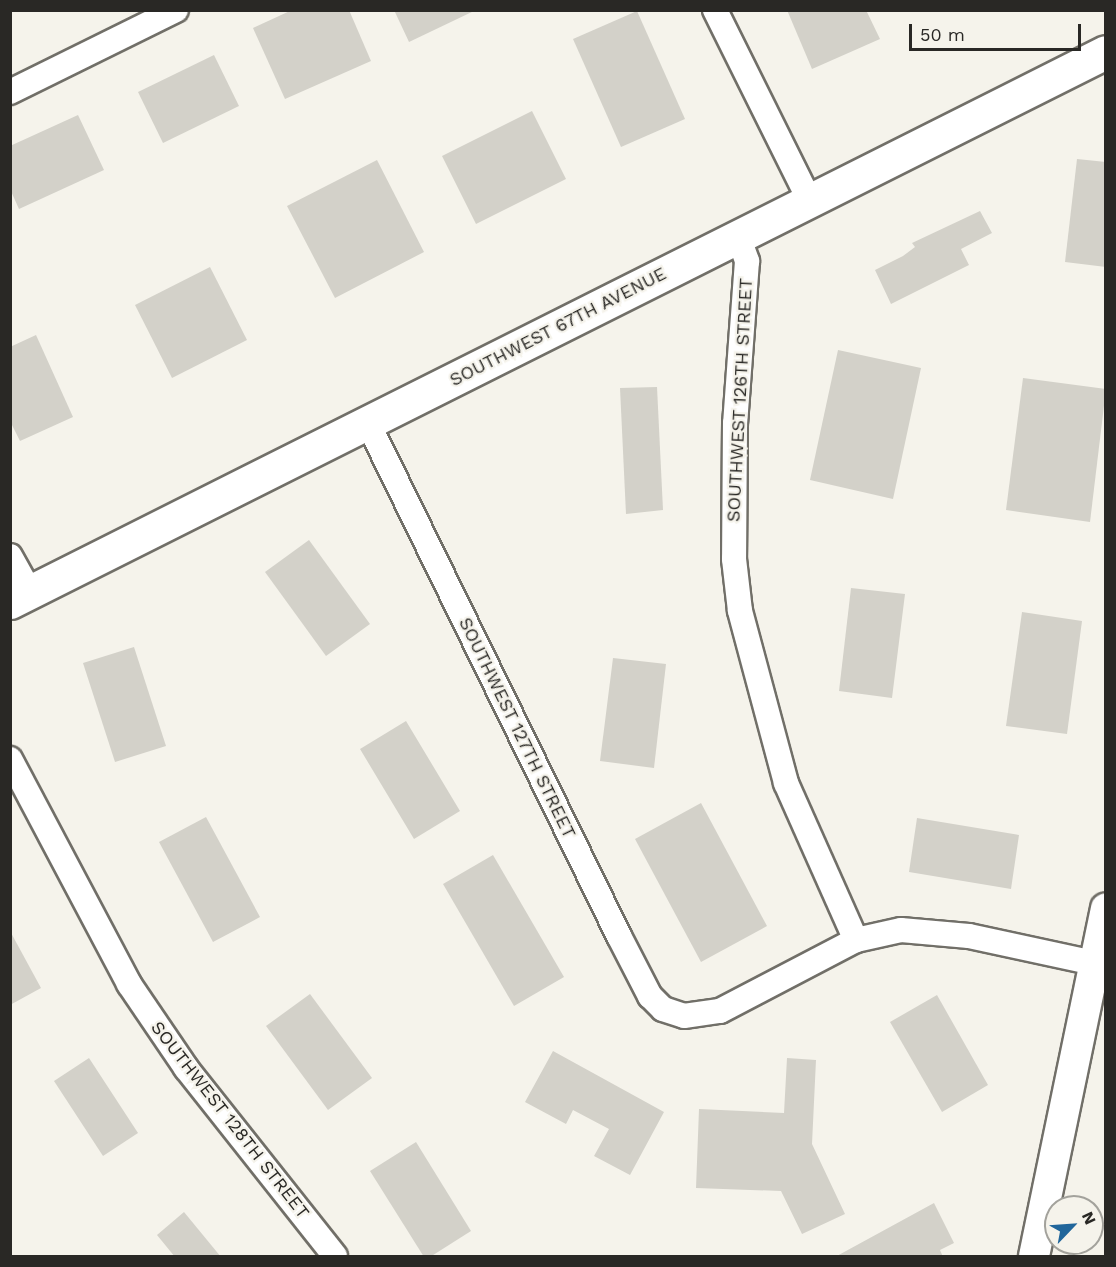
<!DOCTYPE html>
<style>
body{margin:0}
#map{position:relative;width:1116px;height:1267px;overflow:hidden;background:#f5f3eb;font-family:"Work Sans",sans-serif}
div>[style]{position:absolute}
.building>*{inset:0;background:#d3d1c9}
.roads{filter:drop-shadow(2px 0 #716f68) drop-shadow(-2px 0 #716f68) drop-shadow(0 2px #716f68) drop-shadow(0 -2px #716f68)}
.minor>*{height:24px;margin:-12px;padding:0 12px;transform-origin:12px;border-radius:12px;background:#fff}
.tertiary>*{height:30px;margin:-15px;padding:0 15px;transform-origin:15px;border-radius:15px;background:#fff}
.secondary>*{height:33px;margin:-16.5px;padding:0 16.5px;transform-origin:16.5px;border-radius:16.5px;background:#fff}
span{translate:-50% -50%;white-space:nowrap;text-align:center;line-height:1.15;-webkit-text-stroke:4.5px #f5f3eb;paint-order:stroke}
.street-label{font-size:18px;color:#292825}
.frame{position:absolute;inset:0;border:12px solid #292825;pointer-events:none}
.north{position:absolute;left:1044px;top:1195px;width:60px;height:60px;box-sizing:border-box;background:#f5f3eb;border:2px solid #a3a29c;border-radius:50%;rotate:65deg;font-size:16px;font-weight:700;line-height:24px;text-align:center;color:#292825}
.north::after{content:'';display:block;margin:auto;width:21px;height:27px;background:#21669b;clip-path:polygon(50% 0,100% 100%,50% 72%,0 100%)}
.scale{position:absolute;left:909px;top:24px;width:172px;height:27px;box-sizing:border-box;border:3px solid #292825;border-top:0;padding-left:8px;font-size:18px;line-height:21px;white-space:nowrap;color:#292825;-webkit-text-stroke:4px #f5f3eb;paint-order:stroke}
</style>
<div id="map">
<div class="building">
<div style="clip-path:polygon(292px 10px,349px 10px,371px 61px,285px 99px,253px 28px)"></div>
<div style="clip-path:polygon(394px 10px,476px 10px,409px 42px)"></div>
<div style="clip-path:polygon(787px 10px,866px 10px,880px 39px,812px 69px)"></div>
<div style="clip-path:polygon(637px 11px,685px 119px,621px 147px,573px 39px)"></div>
<div style="clip-path:polygon(214px 55px,239px 106px,163px 143px,138px 92px)"></div>
<div style="clip-path:polygon(532px 111px,566px 179px,476px 224px,442px 156px)"></div>
<div style="clip-path:polygon(78px 115px,104px 170px,19px 209px,10px 189px,10px 146px)"></div>
<div style="clip-path:polygon(1077px 159px,1106px 162px,1106px 267px,1065px 262px)"></div>
<div style="clip-path:polygon(377px 160px,424px 252px,335px 298px,287px 206px)"></div>
<div style="clip-path:polygon(980px 211px,992px 233px,961px 249px,969px 265px,891px 304px,875px 270px,903px 256px,915px 247px,912px 243px)"></div>
<div style="clip-path:polygon(210px 267px,247px 340px,172px 378px,135px 305px)"></div>
<div style="clip-path:polygon(36px 335px,73px 417px,20px 441px,10px 421px,10px 347px)"></div>
<div style="clip-path:polygon(838px 350px,921px 368px,893px 499px,810px 480px)"></div>
<div style="clip-path:polygon(1023px 378px,1106px 389px,1090px 522px,1006px 510px)"></div>
<div style="clip-path:polygon(657px 387px,663px 510px,626px 514px,620px 388px)"></div>
<div style="clip-path:polygon(309px 540px,370px 624px,326px 656px,265px 572px)"></div>
<div style="clip-path:polygon(851px 588px,905px 594px,892px 698px,839px 691px)"></div>
<div style="clip-path:polygon(1022px 612px,1082px 621px,1067px 734px,1006px 726px)"></div>
<div style="clip-path:polygon(134px 647px,166px 746px,115px 762px,83px 663px)"></div>
<div style="clip-path:polygon(613px 658px,666px 664px,654px 768px,600px 761px)"></div>
<div style="clip-path:polygon(406px 721px,460px 811px,414px 839px,360px 749px)"></div>
<div style="clip-path:polygon(701px 803px,767px 926px,701px 962px,635px 839px)"></div>
<div style="clip-path:polygon(206px 817px,260px 917px,213px 942px,159px 842px)"></div>
<div style="clip-path:polygon(917px 818px,1019px 835px,1011px 889px,909px 872px)"></div>
<div style="clip-path:polygon(493px 855px,564px 977px,514px 1006px,443px 884px)"></div>
<div style="clip-path:polygon(10px 931px,41px 988px,10px 1005px)"></div>
<div style="clip-path:polygon(310px 994px,372px 1078px,328px 1110px,266px 1026px)"></div>
<div style="clip-path:polygon(937px 995px,988px 1085px,942px 1112px,890px 1022px)"></div>
<div style="clip-path:polygon(553px 1051px,664px 1112px,630px 1175px,594px 1156px,609px 1129px,573px 1110px,566px 1124px,525px 1102px)"></div>
<div style="clip-path:polygon(89px 1058px,138px 1133px,103px 1156px,54px 1081px)"></div>
<div style="clip-path:polygon(787px 1058px,816px 1060px,812px 1144px,845px 1214px,802px 1234px,781px 1191px,696px 1188px,699px 1109px,784px 1113px)"></div>
<div style="clip-path:polygon(416px 1142px,471px 1231px,430px 1257px,424px 1257px,370px 1171px)"></div>
<div style="clip-path:polygon(934px 1203px,954px 1243px,940px 1250px,943px 1257px,835px 1257px)"></div>
<div style="clip-path:polygon(184px 1212px,221px 1257px,175px 1257px,157px 1235px)"></div>
</div>
<div class="roads">
<div class="minor">
<div style="left:715px;top:10px;width:211px;rotate:63.6deg"></div>
<div style="left:10px;top:92px;width:185px;rotate:-26.3deg"></div>
<div style="left:738px;top:236px;width:27px;rotate:70deg"></div>
<div style="left:747px;top:261px;width:162px;rotate:94.2deg"></div>
<div style="left:735px;top:423px;width:136px;rotate:90.4deg"></div>
<div style="left:734px;top:559px;width:52px;rotate:83.4deg"></div>
<div style="left:740px;top:611px;width:178px;rotate:75deg"></div>
<div style="left:786px;top:783px;width:172px;rotate:66deg"></div>
<div style="left:368px;top:423px;width:571px;rotate:63.93deg"></div>
<div style="left:619px;top:936px;width:68px;rotate:62.7deg"></div>
<div style="left:650px;top:996px;width:18px;rotate:45deg"></div>
<div style="left:663px;top:1009px;width:22px;rotate:18deg"></div>
<div style="left:684px;top:1016px;width:36px;rotate:-8deg"></div>
<div style="left:720px;top:1011px;width:153px;rotate:-27.6deg"></div>
<div style="left:856px;top:940px;width:46px;rotate:-12.5deg"></div>
<div style="left:901px;top:930px;width:68px;rotate:5deg"></div>
<div style="left:969px;top:936px;width:128px;rotate:12.2deg"></div>
<div style="left:10px;top:556px;width:41px;rotate:60.9deg"></div>
<div style="left:10px;top:759px;width:255px;rotate:62.1deg"></div>
<div style="left:129px;top:984px;width:102px;rotate:55.8deg"></div>
<div style="left:186px;top:1068px;width:240px;rotate:51.6deg"></div>
</div>
<div class="tertiary">
<div style="left:1034px;top:1256px;width:355px;rotate:-78.3deg"></div>
</div>
<div class="secondary">
<div style="left:10px;top:602px;width:1226px;rotate:-26.65deg"></div>
</div>
</div>
<div class="street-label">
<span style="left:558px;top:327px;rotate:-27deg">SOUTHWEST 67TH AVENUE</span>
<span style="left:740px;top:400px;rotate:-87deg">SOUTHWEST 126TH STREET</span>
<span style="left:517px;top:728px;rotate:64deg">SOUTHWEST 127TH STREET</span>
<span style="left:230px;top:1120px;rotate:52deg">SOUTHWEST 128TH STREET</span>
</div>
<div class="frame"></div>
<div class="north">N</div>
<div class="scale">50 m</div>
</div>
